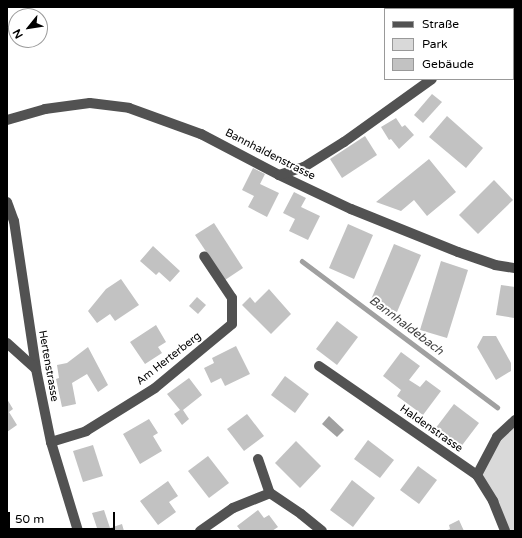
<!DOCTYPE html>
<meta charset="utf-8">
<style>
body{margin:0}
#map{position:relative;width:522px;height:538px;overflow:hidden;background:#fff;font-family:"Varela Round",sans-serif}
div>[style]{position:absolute}
.green>*{inset:0;background:#d9d9d9}
.water>*{inset:0;background:#a0a0a0}
.stream>*{height:4.5px;margin:-2.25px;padding:0 2.25px;transform-origin:2.25px;border-radius:2.25px;background:#a0a0a0}
.building>*{inset:0;background:#c2c2c2}
.minor>*{height:10px;margin:-5px;padding:0 5px;transform-origin:5px;border-radius:5px;background:#525252}
span{translate:-50% -50%;white-space:nowrap;text-align:center;line-height:1.15;-webkit-text-stroke:4px #fff;paint-order:stroke}
.street-label{font-size:11px;color:#000}
.water-label{font-size:12px;color:#414141;font-style:italic}
.frame{position:absolute;inset:0;border:8px solid #000;pointer-events:none}
.legend{position:absolute;left:384px;top:8px;width:130px;height:72px;box-sizing:border-box;background:#fff;border:1px solid #999;margin:0;padding:5px 7px;list-style:none;font-size:12px;color:#000}
.legend li{display:flex;align-items:center;gap:8px;height:20px}
.legend b{width:20px;border:1px solid #999}
.north{position:absolute;left:8px;top:8px;width:40px;height:40px;box-sizing:border-box;background:#fff;border:1px solid #999;border-radius:50%;rotate:240deg;font-size:11px;font-weight:700;line-height:16px;text-align:center;color:#000}
.north::after{content:'';display:block;margin:auto;width:14px;height:18px;background:#000;clip-path:polygon(50% 0,100% 100%,50% 72%,0 100%)}
.scale{position:absolute;left:8px;top:512px;width:107px;height:18px;box-sizing:border-box;border:2px solid #000;border-top:0;padding-left:5px;font-size:12px;line-height:14px;white-space:nowrap;color:#000;-webkit-text-stroke:3px #fff;paint-order:stroke}
</style>
<div id="map">
<div class="green">
<div style="clip-path:polygon(515px 420px,515px 531px,505px 531px,477px 475px,497px 437px)"></div>
</div>
<div class="water">
<div style="clip-path:polygon(329px 416px,344px 430px,337px 437px,322px 424px)"></div>
</div>
<div class="stream">
<div style="left:302px;top:261px;width:244px;rotate:36.8deg"></div>
</div>
<div class="building">
<div style="clip-path:polygon(432px 94px,442px 102px,423px 123px,414px 115px)"></div>
<div style="clip-path:polygon(447px 116px,483px 148px,466px 168px,429px 137px)"></div>
<div style="clip-path:polygon(396px 118px,402px 127px,405px 125px,414px 135px,399px 149px,391px 139px,389px 140px,381px 127px)"></div>
<div style="clip-path:polygon(365px 136px,377px 155px,342px 178px,330px 159px)"></div>
<div style="clip-path:polygon(429px 159px,456px 192px,427px 216px,414px 200px,401px 211px,376px 202px)"></div>
<div style="clip-path:polygon(253px 168px,265px 174px,260px 184px,279px 193px,267px 217px,248px 207px,254px 196px,242px 190px)"></div>
<div style="clip-path:polygon(494px 180px,513px 200px,478px 234px,459px 215px)"></div>
<div style="clip-path:polygon(294px 192px,306px 198px,301px 207px,320px 216px,308px 240px,289px 231px,295px 219px,283px 213px)"></div>
<div style="clip-path:polygon(214px 223px,243px 268px,225px 280px,195px 235px)"></div>
<div style="clip-path:polygon(348px 224px,373px 235px,354px 279px,329px 268px)"></div>
<div style="clip-path:polygon(394px 244px,421px 255px,397px 312px,370px 302px)"></div>
<div style="clip-path:polygon(153px 246px,180px 271px,170px 282px,159px 272px,156px 275px,140px 261px)"></div>
<div style="clip-path:polygon(441px 261px,468px 270px,447px 338px,420px 330px)"></div>
<div style="clip-path:polygon(121px 279px,139px 305px,115px 321px,110px 314px,97px 323px,88px 311px,106px 289px)"></div>
<div style="clip-path:polygon(501px 285px,515px 287px,514px 318px,496px 315px)"></div>
<div style="clip-path:polygon(269px 289px,291px 314px,271px 334px,242px 305px,250px 297px,255px 303px)"></div>
<div style="clip-path:polygon(197px 297px,206px 305px,198px 314px,189px 306px)"></div>
<div style="clip-path:polygon(337px 321px,358px 337px,337px 365px,316px 349px)"></div>
<div style="clip-path:polygon(156px 325px,166px 342px,158px 347px,162px 353px,145px 364px,130px 342px)"></div>
<div style="clip-path:polygon(483px 336px,496px 336px,511px 363px,511px 371px,496px 380px,477px 347px)"></div>
<div style="clip-path:polygon(236px 346px,250px 374px,225px 386px,221px 378px,211px 383px,204px 368px,214px 363px,212px 358px)"></div>
<div style="clip-path:polygon(88px 347px,108px 385px,98px 392px,87px 374px,72px 383px,76px 404px,62px 407px,56px 379px,59px 378px,57px 365px,67px 363px)"></div>
<div style="clip-path:polygon(401px 352px,420px 366px,409px 380px,420px 387px,426px 380px,441px 391px,423px 415px,397px 396px,401px 390px,383px 376px)"></div>
<div style="clip-path:polygon(285px 376px,309px 394px,295px 413px,271px 395px)"></div>
<div style="clip-path:polygon(189px 378px,202px 395px,183px 410px,189px 419px,182px 425px,174px 414px,180px 410px,167px 394px)"></div>
<div style="clip-path:polygon(7px 399px,13px 409px,9px 412px,17px 425px,7px 432px)"></div>
<div style="clip-path:polygon(454px 404px,479px 423px,460px 448px,435px 429px)"></div>
<div style="clip-path:polygon(247px 414px,264px 436px,244px 451px,227px 429px)"></div>
<div style="clip-path:polygon(149px 419px,158px 433px,153px 436px,162px 451px,140px 464px,123px 434px)"></div>
<div style="clip-path:polygon(368px 440px,394px 460px,380px 478px,354px 459px)"></div>
<div style="clip-path:polygon(296px 441px,321px 466px,300px 488px,275px 463px)"></div>
<div style="clip-path:polygon(93px 445px,103px 476px,83px 482px,73px 451px)"></div>
<div style="clip-path:polygon(208px 456px,229px 483px,209px 498px,188px 471px)"></div>
<div style="clip-path:polygon(418px 466px,437px 480px,419px 504px,400px 490px)"></div>
<div style="clip-path:polygon(352px 480px,375px 498px,353px 527px,330px 510px)"></div>
<div style="clip-path:polygon(168px 481px,178px 496px,169px 502px,176px 512px,158px 525px,140px 501px)"></div>
<div style="clip-path:polygon(104px 510px,110px 528px,122px 524px,124px 531px,98px 531px,92px 513px)"></div>
<div style="clip-path:polygon(258px 510px,264px 518px,269px 515px,278px 527px,272px 531px,241px 531px,237px 526px)"></div>
<div style="clip-path:polygon(459px 520px,464px 531px,445px 531px,450px 529px,449px 525px)"></div>
</div>
<div class="minor">
<div style="left:513px;top:16px;width:3px;rotate:-45deg"></div>
<div style="left:7px;top:120px;width:40px;rotate:-16deg"></div>
<div style="left:45px;top:109px;width:45px;rotate:-7.6deg"></div>
<div style="left:90px;top:103px;width:39px;rotate:7deg"></div>
<div style="left:129px;top:108px;width:77px;rotate:19.9deg"></div>
<div style="left:201px;top:134px;width:88px;rotate:27.7deg"></div>
<div style="left:279px;top:175px;width:80px;rotate:25.3deg"></div>
<div style="left:351px;top:209px;width:115px;rotate:21.9deg"></div>
<div style="left:458px;top:252px;width:39px;rotate:19deg"></div>
<div style="left:495px;top:265px;width:20px;rotate:9deg"></div>
<div style="left:279px;top:175px;width:26px;rotate:-18deg"></div>
<div style="left:304px;top:167px;width:47px;rotate:-32deg"></div>
<div style="left:344px;top:142px;width:108px;rotate:-35.6deg"></div>
<div style="left:7px;top:202px;width:20px;rotate:70deg"></div>
<div style="left:14px;top:221px;width:150px;rotate:81.5deg"></div>
<div style="left:36px;top:369px;width:75px;rotate:78.4deg"></div>
<div style="left:51px;top:442px;width:93px;rotate:73.1deg"></div>
<div style="left:7px;top:343px;width:39px;rotate:42deg"></div>
<div style="left:319px;top:366px;width:192px;rotate:34.6deg"></div>
<div style="left:477px;top:475px;width:31px;rotate:58deg"></div>
<div style="left:493px;top:501px;width:32px;rotate:68deg"></div>
<div style="left:51px;top:442px;width:37px;rotate:-17deg"></div>
<div style="left:86px;top:431px;width:81px;rotate:-31.9deg"></div>
<div style="left:155px;top:388px;width:100px;rotate:-39.7deg"></div>
<div style="left:232px;top:324px;width:26px;rotate:-90deg"></div>
<div style="left:232px;top:298px;width:50px;rotate:-123.7deg"></div>
<div style="left:258px;top:459px;width:36px;rotate:71deg"></div>
<div style="left:477px;top:475px;width:43px;rotate:-62.2deg"></div>
<div style="left:497px;top:437px;width:25px;rotate:-43deg"></div>
<div style="left:200px;top:531px;width:40px;rotate:-34.9deg"></div>
<div style="left:233px;top:508px;width:40px;rotate:-22deg"></div>
<div style="left:270px;top:493px;width:37px;rotate:34deg"></div>
<div style="left:301px;top:514px;width:27px;rotate:39deg"></div>
</div>
<div class="street-label">
<span style="left:270px;top:155px;rotate:27deg">Bannhaldenstrasse</span>
<span style="left:169px;top:359px;rotate:-38deg">Am Herterberg</span>
<span style="left:48px;top:366px;rotate:80deg">Hertenstrasse</span>
<span style="left:431px;top:429px;rotate:35deg">Haldenstrasse</span>
</div>
<div class="water-label">
<span style="left:406px;top:326px;rotate:37deg">Bannhaldebach</span>
</div>
<div class="frame"></div>
<ul class="legend">
<li><b style="height:5px;background:#525252"></b>Straße</li>
<li><b style="height:11px;background:#d9d9d9"></b>Park</li>
<li><b style="height:11px;background:#c2c2c2"></b>Gebäude</li>
</ul>
<div class="north">N</div>
<div class="scale">50 m</div>
</div>
